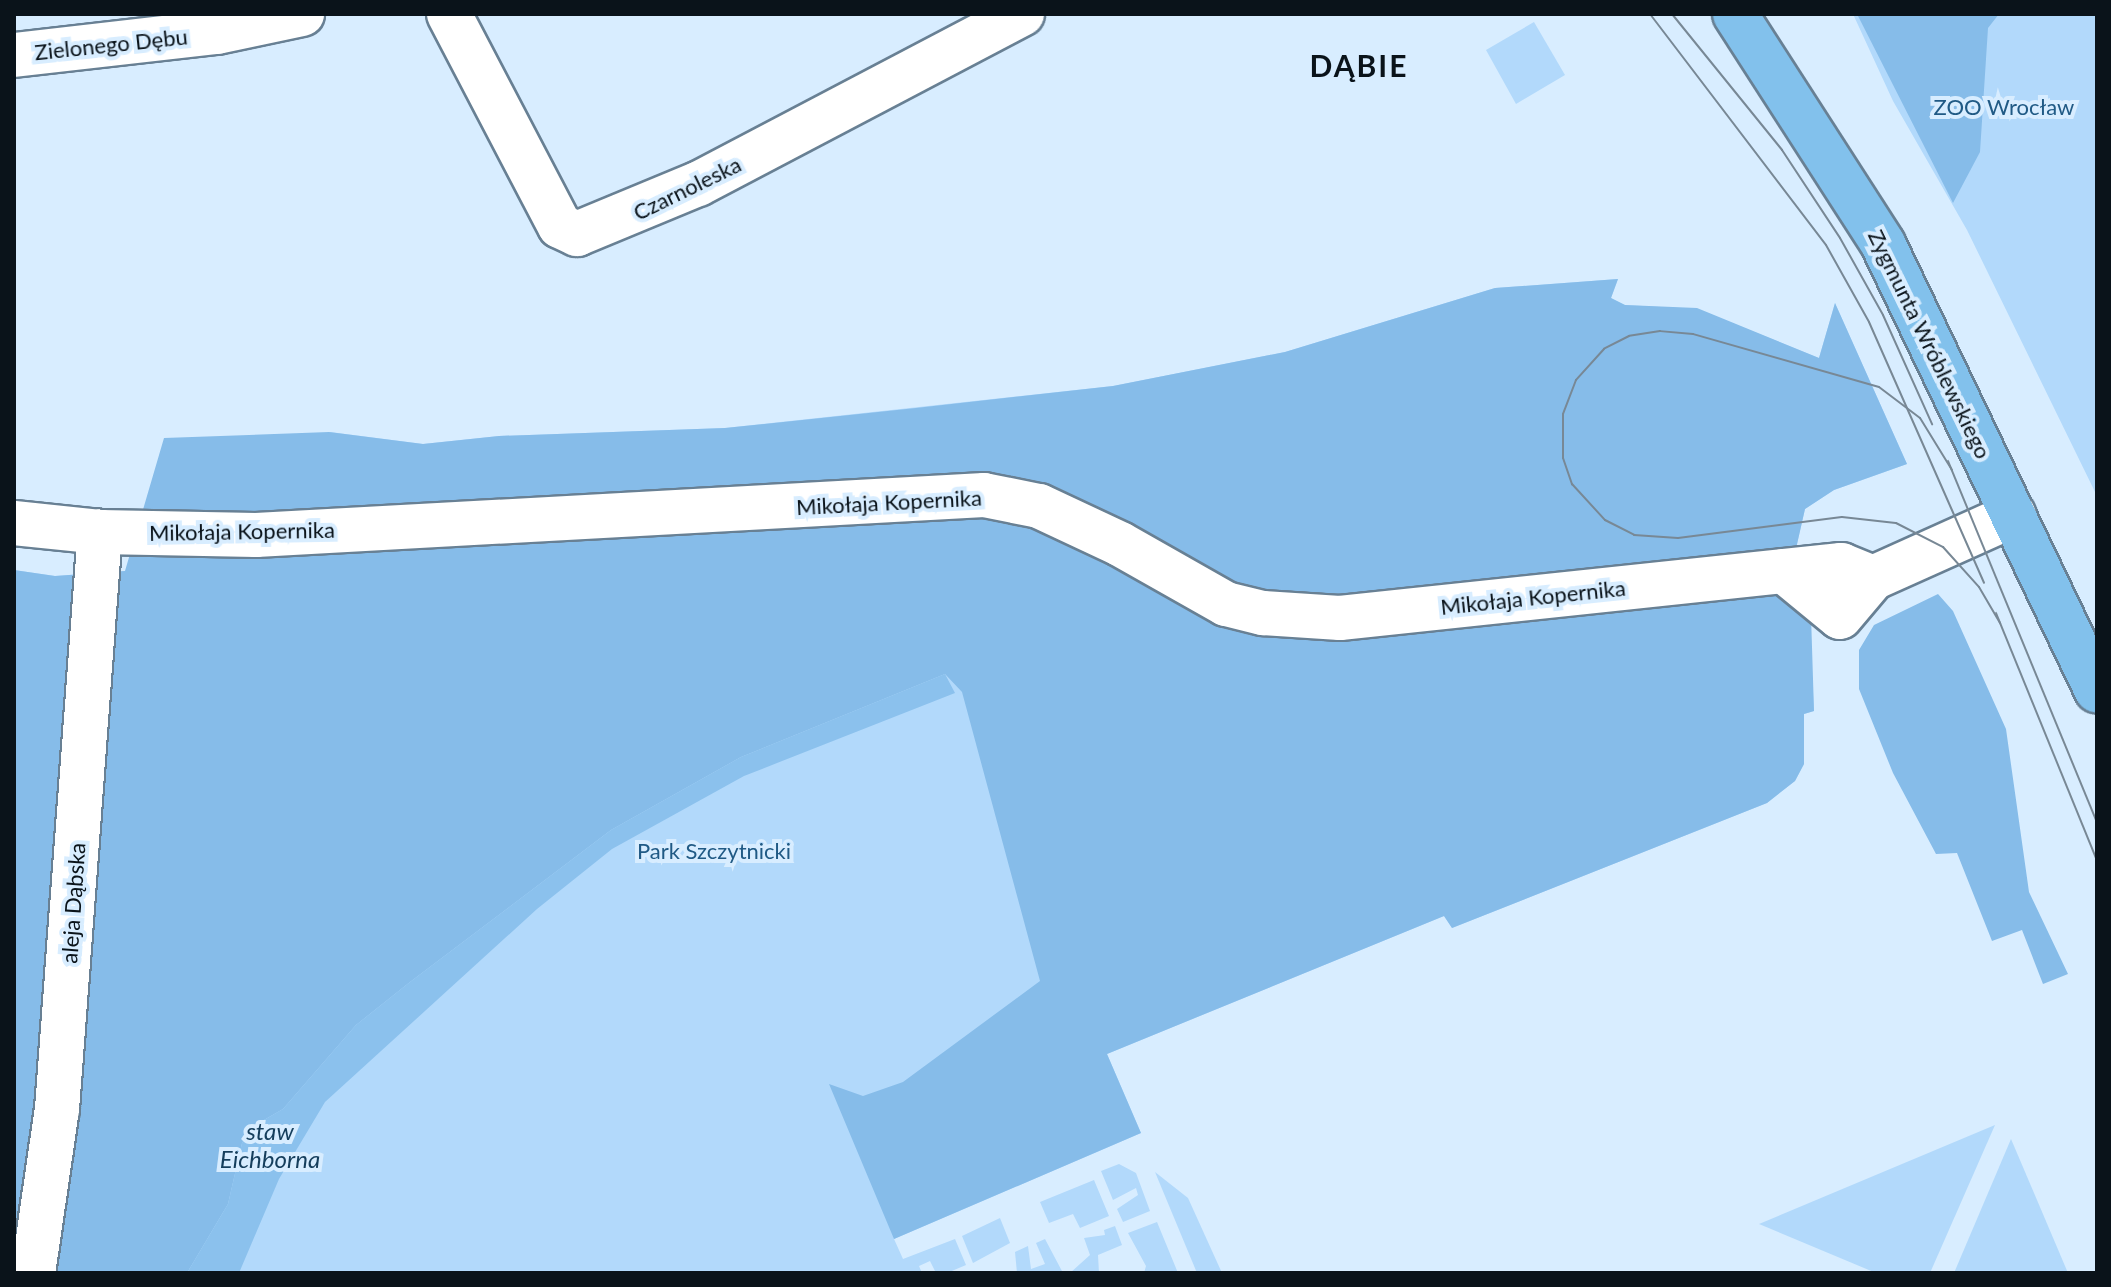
<!DOCTYPE html>
<meta charset="utf-8">
<style>
body{margin:0}
#map{position:relative;width:2111px;height:1287px;overflow:hidden;background:#d8edff;font-family:Lato,sans-serif}
div>[style]{position:absolute}
.green>*{inset:0;background:#b2d9fb}
.forest>*{inset:0;background:#86bce9}
.water>*{inset:0;background:#8bc1ed}
.roads{filter:drop-shadow(2px 0 #688094) drop-shadow(-2px 0 #688094) drop-shadow(0 2px #688094) drop-shadow(0 -2px #688094)}
.minor>*{height:44px;margin:-22px;padding:0 22px;transform-origin:22px;border-radius:22px;background:#fff}
.major>*{height:44px;margin:-22px;padding:0 22px;transform-origin:22px;border-radius:22px;background:#82c1ec}
.tram>*{height:2px;margin:-1px;padding:0 1px;transform-origin:1px;border-radius:1px;background:#788895}
span{translate:-50% -50%;white-space:nowrap;text-align:center;line-height:1.15;-webkit-text-stroke:8px #d8edff;paint-order:stroke}
.street-label{font-size:22px;color:#0a131a}
.park-label{font-size:22px;color:#205a85}
.water-label{font-size:24px;color:#153e5c;font-style:italic}
.district-label{font-size:30px;color:#0a131a;font-weight:700;letter-spacing:2px}
.frame{position:absolute;inset:0;border:16px solid #0a131a;pointer-events:none}
</style>
<div id="map">
<div class="green">
<div style="clip-path:polygon(1853px 14px,2097px 14px,2097px 496px,1967px 230px,1893px 101px)"></div>
<div style="clip-path:polygon(1534px 22px,1565px 75px,1516px 104px,1486px 50px)"></div>
<div style="clip-path:polygon(1618px 279px,1611px 298px,1625px 305px,1697px 309px,1819px 358px,1835px 303px,1907px 464px,1834px 490px,1805px 509px,1795px 553px,1810px 636px,1814px 711px,1804px 714px,1804px 764px,1795px 781px,1767px 803px,1452px 928px,1444px 916px,1107px 1054px,1141px 1133px,894px 1239px,903px 1259px,955px 1239px,966px 1265px,947px 1273px,936px 1273px,930px 1261px,919px 1266px,922px 1273px,14px 1273px,14px 570px,55px 576px,294px 559px,330px 432px,423px 444px,499px 436px,725px 428px,1113px 386px,1285px 352px,1495px 288px)"></div>
<div style="clip-path:polygon(1995px 1125px,1930px 1273px,1876px 1273px,1759px 1224px)"></div>
<div style="clip-path:polygon(2011px 1139px,2068px 1273px,1954px 1273px)"></div>
<div style="clip-path:polygon(1119px 1164px,1136px 1173px,1150px 1211px,1123px 1222px,1117px 1209px,1138px 1195px,1136px 1188px,1113px 1200px,1101px 1171px)"></div>
<div style="clip-path:polygon(1155px 1172px,1188px 1198px,1222px 1273px,1197px 1273px)"></div>
<div style="clip-path:polygon(1094px 1180px,1109px 1216px,1080px 1228px,1073px 1214px,1049px 1223px,1040px 1202px)"></div>
<div style="clip-path:polygon(1000px 1218px,1010px 1243px,973px 1263px,962px 1236px)"></div>
<div style="clip-path:polygon(1157px 1222px,1178px 1273px,1144px 1273px,1146px 1266px,1128px 1233px)"></div>
<div style="clip-path:polygon(1115px 1226px,1122px 1245px,1098px 1255px,1099px 1273px,1070px 1273px,1090px 1255px,1084px 1238px,1105px 1235px,1104px 1230px)"></div>
<div style="clip-path:polygon(1045px 1239px,1063px 1273px,1017px 1273px,1015px 1252px,1028px 1246px,1031px 1269px,1045px 1264px,1036px 1243px)"></div>
</div>
<div class="forest">
<div style="clip-path:polygon(1857px 14px,1999px 14px,1988px 28px,1980px 152px,1953px 203px)"></div>
<div style="clip-path:polygon(1618px 279px,1611px 298px,1625px 305px,1697px 308px,1819px 358px,1835px 303px,1907px 464px,1834px 490px,1805px 509px,1795px 553px,1811px 615px,1814px 711px,1804px 714px,1804px 764px,1795px 781px,1767px 803px,1452px 928px,1444px 916px,1107px 1054px,1141px 1133px,894px 1239px,829px 1084px,863px 1096px,903px 1082px,1040px 981px,962px 692px,945px 674px,741px 757px,611px 830px,410px 982px,356px 1025px,283px 1109px,252px 1127px,242px 1143px,228px 1204px,187px 1273px,14px 1273px,14px 570px,55px 576px,125px 571px,164px 438px,329px 432px,423px 444px,499px 436px,725px 428px,916px 408px,1113px 386px,1285px 352px,1495px 288px)"></div>
<div style="clip-path:polygon(1938px 594px,1953px 611px,2006px 729px,2029px 892px,2068px 974px,2043px 984px,2022px 930px,1992px 941px,1957px 853px,1936px 854px,1893px 773px,1859px 689px,1859px 650px,1874px 625px)"></div>
</div>
<div class="water">
<div style="clip-path:polygon(945px 674px,955px 693px,744px 776px,612px 849px,537px 909px,325px 1102px,279px 1179px,239px 1273px,187px 1273px,228px 1204px,242px 1143px,252px 1127px,283px 1109px,356px 1025px,410px 982px,611px 830px,741px 757px)"></div>
</div>
<div class="roads">
<div class="minor">
<div style="left:449px;top:14px;width:239px;rotate:62.4deg"></div>
<div style="left:560px;top:226px;width:19px;rotate:25deg"></div>
<div style="left:577px;top:234px;width:131px;rotate:-22.5deg"></div>
<div style="left:698px;top:184px;width:366px;rotate:-27.7deg"></div>
<div style="left:14px;top:55px;width:204px;rotate:-6.5deg"></div>
<div style="left:217px;top:32px;width:87px;rotate:-12deg"></div>
<div style="left:14px;top:523px;width:86px;rotate:6deg"></div>
<div style="left:100px;top:532px;width:156px;rotate:1.1deg"></div>
<div style="left:256px;top:535px;width:729px;rotate:-3.14deg"></div>
<div style="left:984px;top:495px;width:56px;rotate:11.3deg"></div>
<div style="left:1039px;top:506px;width:89px;rotate:25.1deg"></div>
<div style="left:1120px;top:544px;width:122px;rotate:29.5deg"></div>
<div style="left:1226px;top:604px;width:38px;rotate:14deg"></div>
<div style="left:1263px;top:613px;width:77px;rotate:3.7deg"></div>
<div style="left:1340px;top:618px;width:504px;rotate:-6.04deg"></div>
<div style="left:1841px;top:565px;width:35px;rotate:22deg"></div>
<div style="left:1784px;top:571px;width:72px;rotate:39.4deg"></div>
<div style="left:1840px;top:617px;width:51px;rotate:-49.8deg"></div>
<div style="left:1873px;top:578px;width:154px;rotate:-24.2deg"></div>
<div style="left:33px;top:1273px;width:166px;rotate:-81.7deg"></div>
<div style="left:57px;top:1109px;width:579px;rotate:-85.74deg"></div>
</div>
<div class="major">
<div style="left:1735px;top:14px;width:274px;rotate:57.2deg"></div>
<div style="left:1883px;top:244px;width:495px;rotate:64.4deg"></div>
</div>
</div>
<div class="tram">
<div style="left:1650px;top:14px;width:290px;rotate:52.7deg"></div>
<div style="left:1826px;top:245px;width:88px;rotate:60.8deg"></div>
<div style="left:1869px;top:322px;width:285px;rotate:66.2deg"></div>
<div style="left:1672px;top:14px;width:175px;rotate:51deg"></div>
<div style="left:1782px;top:150px;width:105px;rotate:56.6deg"></div>
<div style="left:1840px;top:238px;width:88px;rotate:60.8deg"></div>
<div style="left:1883px;top:315px;width:120px;rotate:65.8deg"></div>
<div style="left:1948px;top:461px;width:391px;rotate:67.6deg"></div>
<div style="left:1952px;top:470px;width:61px;rotate:-121.6deg"></div>
<div style="left:1920px;top:418px;width:51px;rotate:-142.9deg"></div>
<div style="left:1879px;top:387px;width:193px;rotate:-164.1deg"></div>
<div style="left:1693px;top:334px;width:33px;rotate:-175deg"></div>
<div style="left:1660px;top:331px;width:31px;rotate:171deg"></div>
<div style="left:1629px;top:336px;width:28px;rotate:153deg"></div>
<div style="left:1604px;top:349px;width:42px;rotate:132.1deg"></div>
<div style="left:1576px;top:380px;width:36px;rotate:111deg"></div>
<div style="left:1563px;top:414px;width:44px;rotate:90deg"></div>
<div style="left:1563px;top:458px;width:28px;rotate:71deg"></div>
<div style="left:1572px;top:484px;width:49px;rotate:47.5deg"></div>
<div style="left:1605px;top:520px;width:33px;rotate:27deg"></div>
<div style="left:1634px;top:535px;width:44px;rotate:3.9deg"></div>
<div style="left:1678px;top:538px;width:165px;rotate:-7.3deg"></div>
<div style="left:1842px;top:517px;width:54px;rotate:6.3deg"></div>
<div style="left:1896px;top:523px;width:53px;rotate:27.1deg"></div>
<div style="left:1943px;top:547px;width:54px;rotate:48deg"></div>
<div style="left:1979px;top:587px;width:42px;rotate:59.7deg"></div>
<div style="left:1996px;top:613px;width:268px;rotate:67.8deg"></div>
</div>
<div class="street-label">
<span style="left:111px;top:44px;rotate:-6deg">Zielonego Dębu</span>
<span style="left:687px;top:188px;rotate:-26deg">Czarnoleska</span>
<span style="left:1930px;top:344px;rotate:64deg">Zygmunta Wróblewskiego</span>
<span style="left:889px;top:502px;rotate:-3deg">Mikołaja Kopernika</span>
<span style="left:242px;top:531px;rotate:-1deg">Mikołaja Kopernika</span>
<span style="left:1533px;top:597px;rotate:-6deg">Mikołaja Kopernika</span>
<span style="left:73px;top:903px;rotate:-86deg">aleja Dąbska</span>
</div>
<div class="park-label">
<span style="left:2004px;top:107px">ZOO Wrocław</span>
<span style="left:714px;top:851px">Park Szczytnicki</span>
</div>
<div class="water-label">
<span style="left:270px;top:1145px">staw<br>Eichborna</span>
</div>
<div class="district-label">
<span style="left:1359px;top:65px">DĄBIE</span>
</div>
<div class="frame"></div>
</div>
